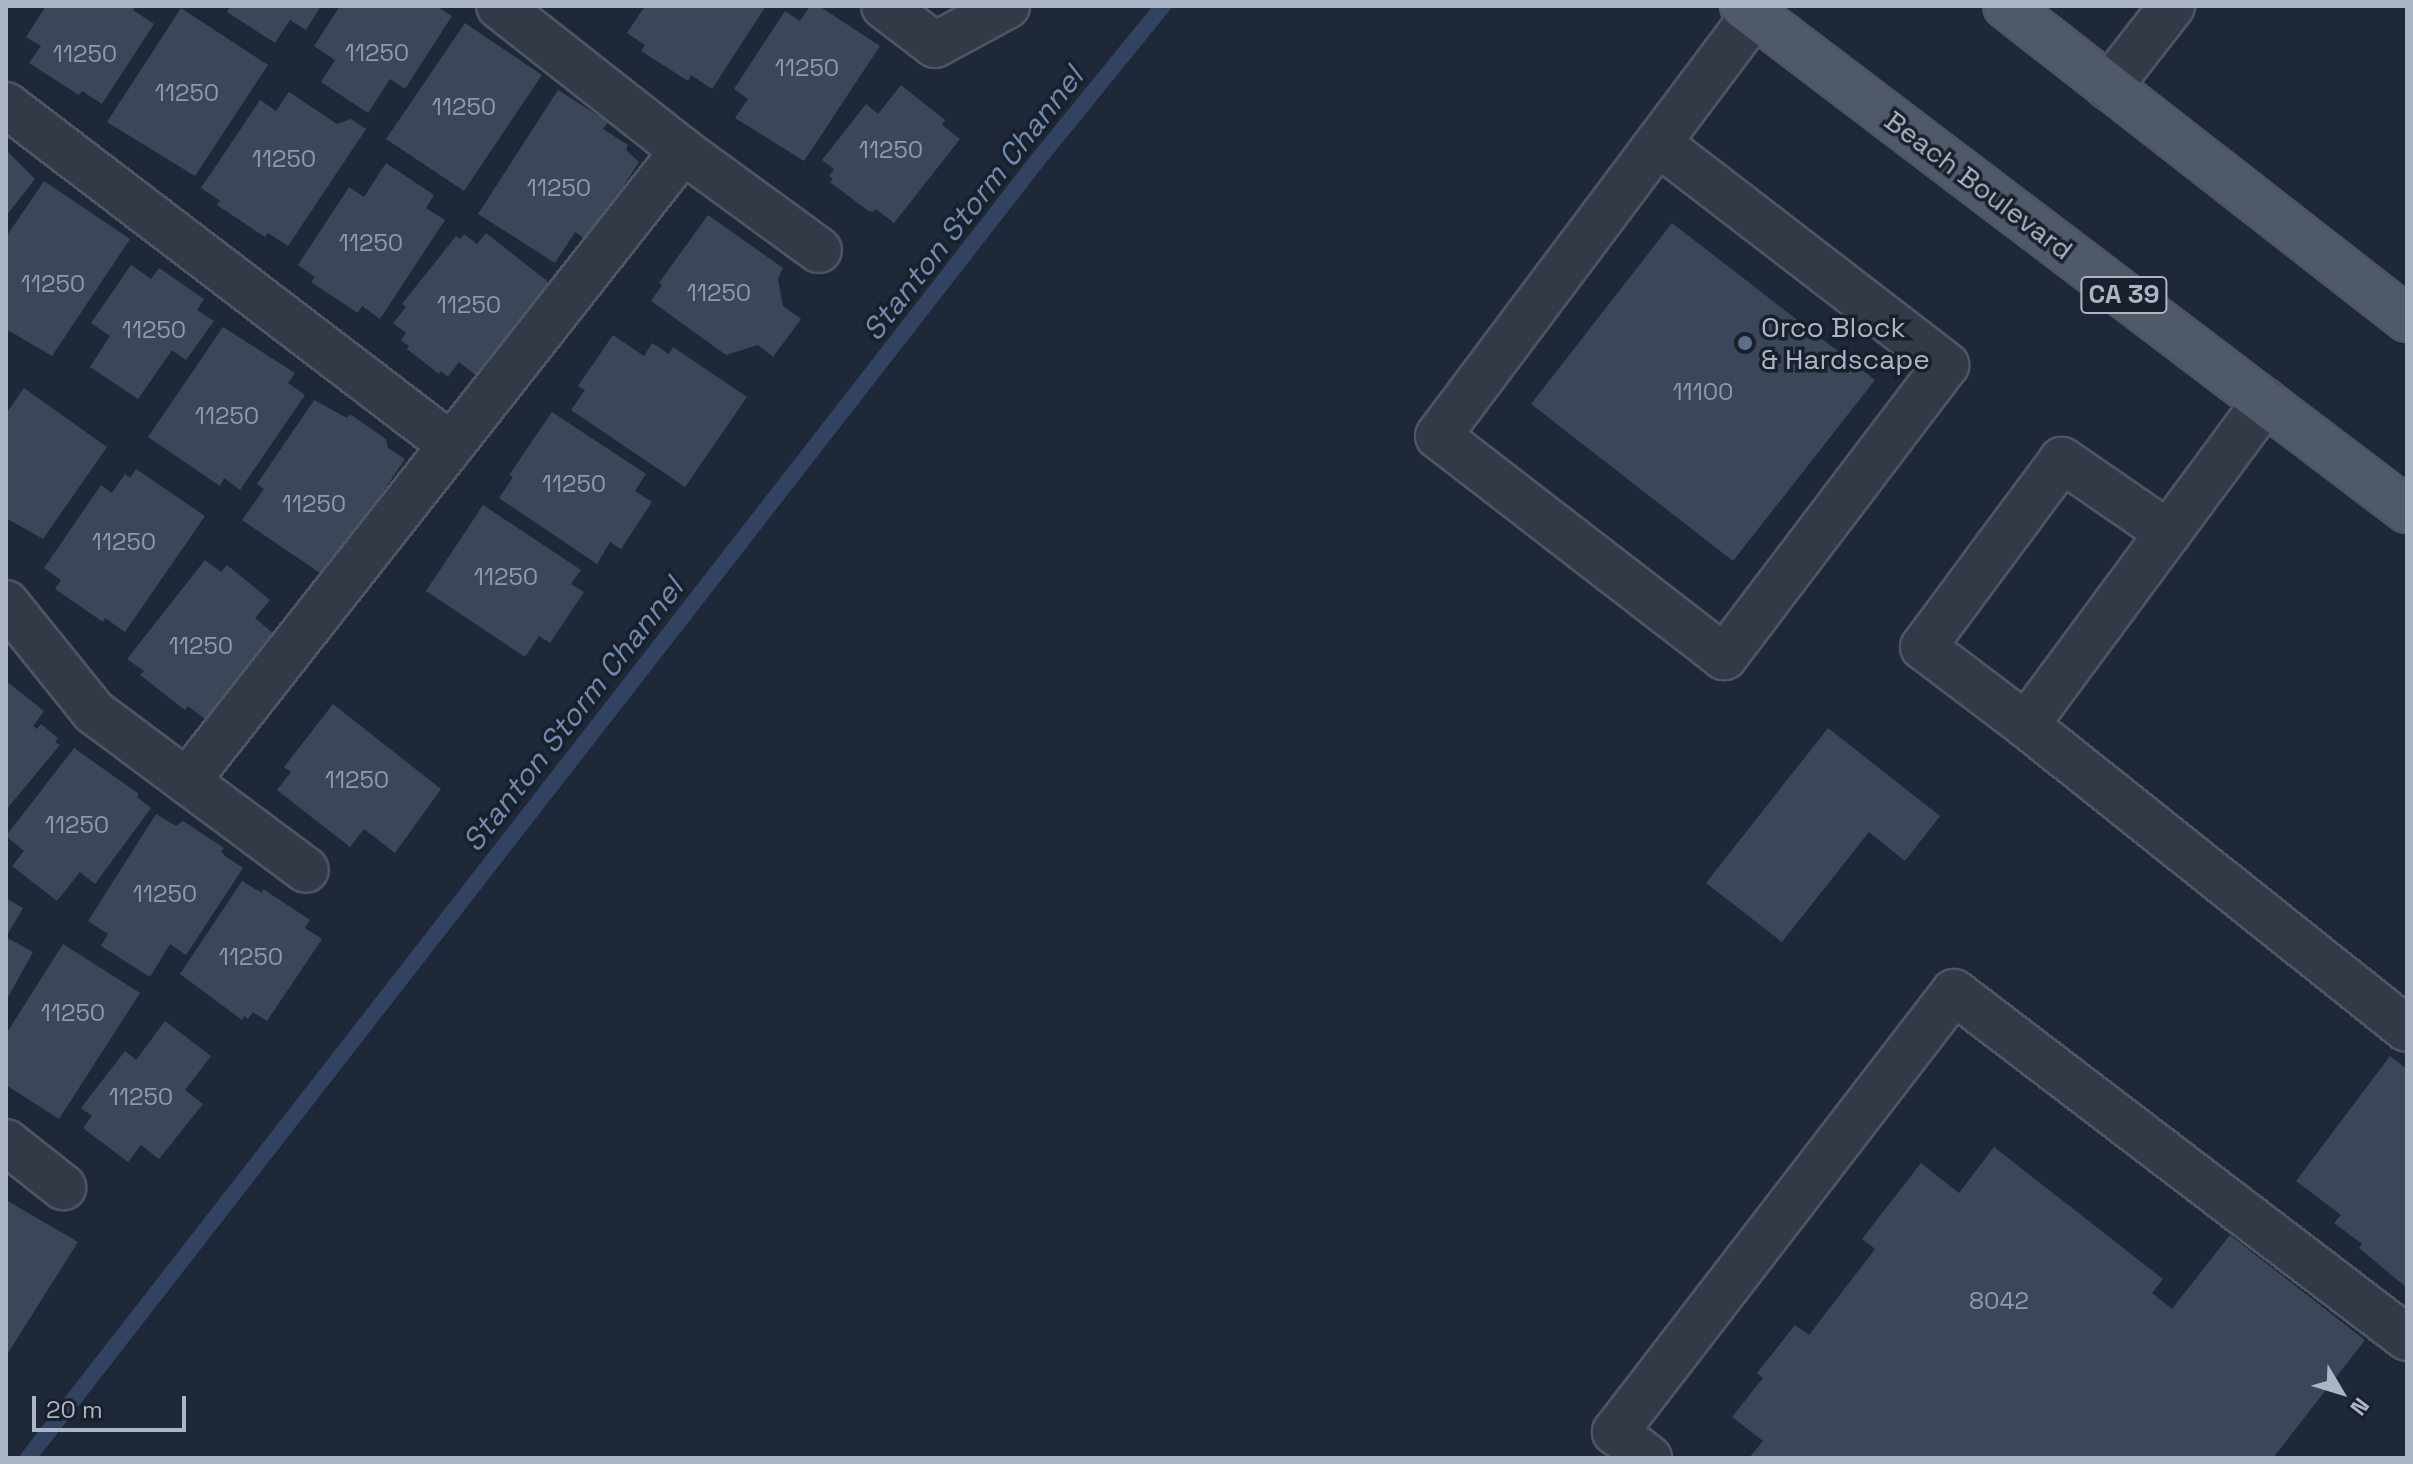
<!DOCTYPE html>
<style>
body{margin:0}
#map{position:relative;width:2413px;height:1464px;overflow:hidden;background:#1f2838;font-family:"Space Grotesk",sans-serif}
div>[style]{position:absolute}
.stream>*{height:16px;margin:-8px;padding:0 8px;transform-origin:8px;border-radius:8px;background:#314360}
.building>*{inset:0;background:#3b4658}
.roads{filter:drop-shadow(2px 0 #4d5563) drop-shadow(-2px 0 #4d5563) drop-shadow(0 2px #4d5563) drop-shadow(0 -2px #4d5563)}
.minor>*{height:44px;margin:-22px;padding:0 22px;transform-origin:22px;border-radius:22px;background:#323a48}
.major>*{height:44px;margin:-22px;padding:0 22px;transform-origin:22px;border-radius:22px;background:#505968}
.dots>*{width:22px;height:22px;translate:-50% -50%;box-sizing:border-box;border:4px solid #18202c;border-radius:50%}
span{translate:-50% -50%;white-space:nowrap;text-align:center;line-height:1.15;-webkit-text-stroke:7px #18202c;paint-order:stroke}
.number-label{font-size:24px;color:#9099aa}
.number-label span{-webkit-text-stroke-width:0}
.shield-label span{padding:2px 6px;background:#18202c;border:2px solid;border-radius:6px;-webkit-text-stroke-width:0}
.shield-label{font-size:26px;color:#acb5c5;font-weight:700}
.street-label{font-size:28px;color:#acb5c5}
.poi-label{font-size:28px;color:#acb5c5}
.left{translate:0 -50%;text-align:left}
.water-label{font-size:30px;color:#738aaf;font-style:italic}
.frame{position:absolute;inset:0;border:8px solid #acb5c5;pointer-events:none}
.north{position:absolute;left:2301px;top:1352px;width:80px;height:80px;-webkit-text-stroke:6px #18202c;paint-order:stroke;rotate:128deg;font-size:22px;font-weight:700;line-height:32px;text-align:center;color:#acb5c5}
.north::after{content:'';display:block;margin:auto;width:28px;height:36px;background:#acb5c5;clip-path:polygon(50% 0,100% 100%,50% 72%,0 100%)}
.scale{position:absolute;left:32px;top:1396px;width:154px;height:36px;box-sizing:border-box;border:4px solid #acb5c5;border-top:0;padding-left:10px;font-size:24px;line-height:28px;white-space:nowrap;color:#acb5c5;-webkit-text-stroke:6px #18202c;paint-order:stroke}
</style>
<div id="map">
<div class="stream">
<div style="left:28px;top:1458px;width:1643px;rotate:-52.12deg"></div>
<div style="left:1037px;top:161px;width:200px;rotate:-50.9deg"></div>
</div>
<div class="building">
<div style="clip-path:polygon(46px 6px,136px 6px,133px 10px,154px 24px,102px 104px,82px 91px,79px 95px,29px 63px,41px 46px,26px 37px)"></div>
<div style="clip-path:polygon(231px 6px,321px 6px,306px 30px,290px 20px,275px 43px,227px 12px)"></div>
<div style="clip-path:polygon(340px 6px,436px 6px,452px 16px,405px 89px,390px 79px,368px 113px,321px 82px,335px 60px,314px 46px)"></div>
<div style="clip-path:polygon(645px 6px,766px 6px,712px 89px,691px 75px,688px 81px,641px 51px,645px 45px,627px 33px)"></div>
<div style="clip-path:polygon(810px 6px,819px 6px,880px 46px,804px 161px,735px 118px,748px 99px,734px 89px,785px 11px,800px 21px)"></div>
<div style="clip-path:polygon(181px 8px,268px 65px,195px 176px,107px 122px)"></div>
<div style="clip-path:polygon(465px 23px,542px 75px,464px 191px,386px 139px)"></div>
<div style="clip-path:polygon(901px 85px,945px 120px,942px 125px,960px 139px,894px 223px,876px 209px,873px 212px,867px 210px,830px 182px,833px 179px,829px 176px,834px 169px,822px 160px,866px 104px,878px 114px)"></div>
<div style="clip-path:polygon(558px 90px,608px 122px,603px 129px,628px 145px,626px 150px,639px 162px,588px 241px,575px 232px,555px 263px,478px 214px)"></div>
<div style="clip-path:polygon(289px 92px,337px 124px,351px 119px,366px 129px,288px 246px,268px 233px,265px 237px,217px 205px,220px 201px,201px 188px,260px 100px,276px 111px)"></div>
<div style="clip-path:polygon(6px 150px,35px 179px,6px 216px)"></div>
<div style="clip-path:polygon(386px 163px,434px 195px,426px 208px,445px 220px,380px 319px,362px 306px,358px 313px,311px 282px,315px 277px,298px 265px,349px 187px,364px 197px)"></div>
<div style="clip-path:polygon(44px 181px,130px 239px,52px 356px,6px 329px,6px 237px)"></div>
<div style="clip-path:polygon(708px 215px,783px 268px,778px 279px,783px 306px,801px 319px,773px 357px,758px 345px,726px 355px,651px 301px,662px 285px,659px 283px)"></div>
<div style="clip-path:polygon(1672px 223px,1875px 380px,1733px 561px,1531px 404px)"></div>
<div style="clip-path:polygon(486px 233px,551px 284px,478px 377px,459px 362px,448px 377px,441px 371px,439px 374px,407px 349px,409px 346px,401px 340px,406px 333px,393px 323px,406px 307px,402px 304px,456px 236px,460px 239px,464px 234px,477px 244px)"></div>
<div style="clip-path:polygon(131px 265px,151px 279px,159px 268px,204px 299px,197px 310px,214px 321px,186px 360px,172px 350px,138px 399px,90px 367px,110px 336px,91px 323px)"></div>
<div style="clip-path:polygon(223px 327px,295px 373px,288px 383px,305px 395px,240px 490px,224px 478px,220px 486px,148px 437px)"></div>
<div style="clip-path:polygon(613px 335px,644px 356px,652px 343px,669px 354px,673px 347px,747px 397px,685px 487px,571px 410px,585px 390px,578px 386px)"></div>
<div style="clip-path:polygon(24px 388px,107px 447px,43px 539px,6px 518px,6px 414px)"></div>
<div style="clip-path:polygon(314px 400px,347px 418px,350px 414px,386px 439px,388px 448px,405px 459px,326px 577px,242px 520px,264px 489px,257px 484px)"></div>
<div style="clip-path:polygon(552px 412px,646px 474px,635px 491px,652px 502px,621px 549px,610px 542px,597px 564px,499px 498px,513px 477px,509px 475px)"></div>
<div style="clip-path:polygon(136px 469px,205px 516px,125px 632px,105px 618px,103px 622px,55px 589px,61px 580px,44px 568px,101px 485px,112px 493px,125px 474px,130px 478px)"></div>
<div style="clip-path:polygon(483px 505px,581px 570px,571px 584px,584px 592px,550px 643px,539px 636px,525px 657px,426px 591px)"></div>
<div style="clip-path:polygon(205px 560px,221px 572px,227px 565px,270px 600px,255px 618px,274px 634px,206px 720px,188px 706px,185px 710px,140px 675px,144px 671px,127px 659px)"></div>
<div style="clip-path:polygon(6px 681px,44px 711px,33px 726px,37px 729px,41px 724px,58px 738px,55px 742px,60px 745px,6px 810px)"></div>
<div style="clip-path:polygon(333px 704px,441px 789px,395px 853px,364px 829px,350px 847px,277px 790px,291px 772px,284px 767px)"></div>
<div style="clip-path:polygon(1828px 728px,1940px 816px,1905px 861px,1869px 832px,1782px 942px,1706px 883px)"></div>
<div style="clip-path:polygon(74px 748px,139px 794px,137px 797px,151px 808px,95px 884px,80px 872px,57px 901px,12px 866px,24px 851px,6px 836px)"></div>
<div style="clip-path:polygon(156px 814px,176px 826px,183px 821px,224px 848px,221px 851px,225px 856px,243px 868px,186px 955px,170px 944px,150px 977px,101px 946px,108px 934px,88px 921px)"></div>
<div style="clip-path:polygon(242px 881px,262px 893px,263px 889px,310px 920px,305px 928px,322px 939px,267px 1021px,253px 1012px,248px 1019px,244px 1016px,242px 1020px,180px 974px)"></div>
<div style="clip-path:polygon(6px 898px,23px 908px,6px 937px,33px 952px,6px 1001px)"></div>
<div style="clip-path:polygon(63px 944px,140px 993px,59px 1119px,6px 1085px,6px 1034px)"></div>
<div style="clip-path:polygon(165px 1021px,211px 1056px,185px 1090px,203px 1104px,159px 1159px,141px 1145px,128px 1162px,83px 1128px,92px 1116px,81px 1108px,125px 1051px,136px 1060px)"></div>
<div style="clip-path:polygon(2390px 1056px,2407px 1069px,2407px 1288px,2359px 1248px,2362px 1244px,2334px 1223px,2341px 1215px,2296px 1181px)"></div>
<div style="clip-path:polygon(1994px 1147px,2163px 1279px,2152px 1293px,2172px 1309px,2230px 1235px,2365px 1340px,2273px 1458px,1749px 1458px,1763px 1441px,1732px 1417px,1763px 1378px,1757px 1373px,1795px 1325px,1809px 1335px,1875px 1249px,1862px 1239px,1921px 1163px,1959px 1193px)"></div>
<div style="clip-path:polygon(6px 1200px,78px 1242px,6px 1356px)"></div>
</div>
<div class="roads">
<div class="minor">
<div style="left:499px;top:6px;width:234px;rotate:38.2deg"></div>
<div style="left:683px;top:151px;width:168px;rotate:36.1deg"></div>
<div style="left:884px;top:6px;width:64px;rotate:37.4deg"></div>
<div style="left:935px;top:45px;width:82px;rotate:-28.4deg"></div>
<div style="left:2109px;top:87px;width:103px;rotate:-52.1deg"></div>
<div style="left:6px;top:105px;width:560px;rotate:37.38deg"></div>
<div style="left:1658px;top:143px;width:364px;rotate:37.6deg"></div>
<div style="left:1946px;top:365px;width:367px;rotate:127.2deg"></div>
<div style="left:1724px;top:657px;width:361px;rotate:-142.3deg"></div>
<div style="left:1438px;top:436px;width:526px;rotate:-53.11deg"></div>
<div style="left:2168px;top:533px;width:129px;rotate:-145.4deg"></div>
<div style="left:2062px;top:460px;width:233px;rotate:126.6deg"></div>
<div style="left:1923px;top:647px;width:129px;rotate:37.1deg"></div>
<div style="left:2026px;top:725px;width:402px;rotate:-53.5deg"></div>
<div style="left:6px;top:603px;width:140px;rotate:51.1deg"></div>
<div style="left:94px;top:712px;width:264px;rotate:36.7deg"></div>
<div style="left:2026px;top:725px;width:487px;rotate:38.6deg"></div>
<div style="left:187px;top:781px;width:802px;rotate:-51.79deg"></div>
<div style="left:6px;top:1142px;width:73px;rotate:38.3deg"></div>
<div style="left:1649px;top:1458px;width:43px;rotate:-142.6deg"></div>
<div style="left:1615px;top:1432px;width:555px;rotate:-52.39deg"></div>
<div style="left:1954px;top:992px;width:570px;rotate:37.37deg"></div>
</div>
<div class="major">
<div style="left:1743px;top:6px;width:834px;rotate:37.2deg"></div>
<div style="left:2006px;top:6px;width:509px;rotate:37.97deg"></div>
</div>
</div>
<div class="dots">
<div style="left:1745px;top:343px;background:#5c6f8a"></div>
</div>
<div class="number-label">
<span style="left:377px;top:53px">11250</span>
<span style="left:85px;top:54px">11250</span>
<span style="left:807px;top:68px">11250</span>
<span style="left:187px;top:93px">11250</span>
<span style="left:464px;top:107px">11250</span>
<span style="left:891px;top:150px">11250</span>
<span style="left:284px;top:159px">11250</span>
<span style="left:559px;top:188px">11250</span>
<span style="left:371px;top:243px">11250</span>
<span style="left:53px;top:284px">11250</span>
<span style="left:719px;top:293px">11250</span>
<span style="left:469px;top:305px">11250</span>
<span style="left:154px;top:330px">11250</span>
<span style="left:1703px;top:392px">11100</span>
<span style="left:227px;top:416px">11250</span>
<span style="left:574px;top:484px">11250</span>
<span style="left:314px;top:504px">11250</span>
<span style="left:124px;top:542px">11250</span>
<span style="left:506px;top:577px">11250</span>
<span style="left:201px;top:646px">11250</span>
<span style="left:357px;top:780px">11250</span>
<span style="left:77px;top:825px">11250</span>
<span style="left:165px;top:894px">11250</span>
<span style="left:251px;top:957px">11250</span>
<span style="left:73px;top:1013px">11250</span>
<span style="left:141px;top:1097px">11250</span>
<span style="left:1999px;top:1301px">8042</span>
</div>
<div class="shield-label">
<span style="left:2124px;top:295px">CA 39</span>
</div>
<div class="street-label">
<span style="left:1979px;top:185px;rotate:37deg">Beach Boulevard</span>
</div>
<div class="poi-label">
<span class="left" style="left:1761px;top:343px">Orco Block<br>&amp; Hardscape</span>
</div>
<div class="water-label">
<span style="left:973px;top:204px;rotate:-52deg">Stanton Storm Channel</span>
<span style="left:573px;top:715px;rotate:-52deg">Stanton Storm Channel</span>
</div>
<div class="frame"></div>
<div class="north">N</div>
<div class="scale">20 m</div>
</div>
